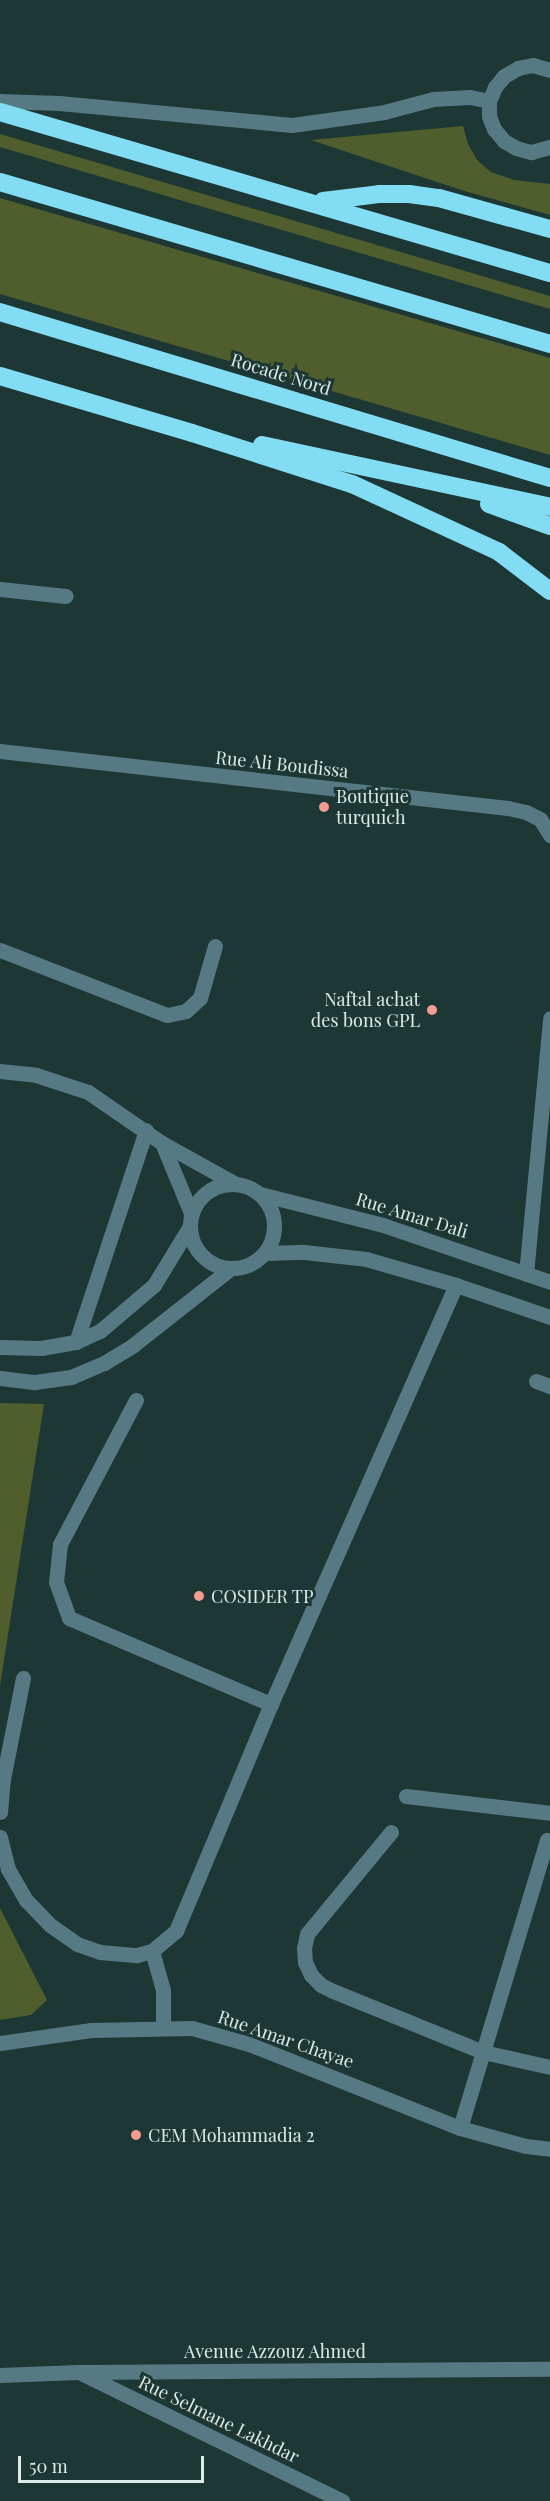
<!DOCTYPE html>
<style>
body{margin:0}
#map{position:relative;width:550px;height:2501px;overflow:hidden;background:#1c3734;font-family:"Playfair Display",serif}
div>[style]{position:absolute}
.green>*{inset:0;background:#505d2d}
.minor>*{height:15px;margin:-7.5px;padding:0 7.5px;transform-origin:7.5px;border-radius:7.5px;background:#577983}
.minor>.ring{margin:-7.5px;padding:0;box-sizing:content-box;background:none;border:15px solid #577983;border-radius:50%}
.highway>*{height:18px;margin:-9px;padding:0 9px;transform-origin:9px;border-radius:9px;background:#82dcf4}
.dots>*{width:16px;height:16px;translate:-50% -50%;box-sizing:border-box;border:3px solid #1c3734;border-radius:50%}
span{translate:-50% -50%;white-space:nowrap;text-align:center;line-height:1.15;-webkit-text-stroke:6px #1c3734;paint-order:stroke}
.street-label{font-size:18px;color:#dbebe8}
.poi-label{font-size:18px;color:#dbebe8}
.left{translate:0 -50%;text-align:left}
.right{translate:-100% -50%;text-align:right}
.scale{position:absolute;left:18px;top:2456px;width:186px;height:27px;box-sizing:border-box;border:3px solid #dbebe8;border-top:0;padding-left:8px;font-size:18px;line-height:21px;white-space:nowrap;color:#dbebe8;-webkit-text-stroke:4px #1c3734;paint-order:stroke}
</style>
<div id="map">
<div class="green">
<div style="clip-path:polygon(463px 126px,468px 144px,477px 160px,491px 172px,514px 180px,550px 184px,550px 215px,461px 190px,311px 140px)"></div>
<div style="clip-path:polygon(0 134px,550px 296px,550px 309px,0 147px)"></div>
<div style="clip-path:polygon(0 198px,550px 358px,550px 455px,0 294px)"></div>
<div style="clip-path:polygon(0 1403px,44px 1404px,0 1686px)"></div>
<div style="clip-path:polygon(0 1908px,47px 2000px,31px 2015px,0 2020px)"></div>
</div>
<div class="minor">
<div style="left:550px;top:70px;width:18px;rotate:-164deg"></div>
<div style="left:533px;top:65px;width:15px;rotate:169deg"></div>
<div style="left:518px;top:68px;width:16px;rotate:150deg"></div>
<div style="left:504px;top:76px;width:14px;rotate:129deg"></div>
<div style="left:495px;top:87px;width:15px;rotate:113deg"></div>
<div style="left:489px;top:101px;width:15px;rotate:90deg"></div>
<div style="left:489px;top:116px;width:14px;rotate:69deg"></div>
<div style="left:494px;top:129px;width:16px;rotate:50deg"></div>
<div style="left:504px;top:141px;width:14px;rotate:30deg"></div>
<div style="left:516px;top:148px;width:16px;rotate:15deg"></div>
<div style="left:531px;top:152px;width:20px;rotate:-15deg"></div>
<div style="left:0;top:101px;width:59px;rotate:1.9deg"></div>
<div style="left:59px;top:103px;width:234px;rotate:5.4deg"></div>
<div style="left:292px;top:125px;width:93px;rotate:-8deg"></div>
<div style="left:384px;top:112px;width:51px;rotate:-14.9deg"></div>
<div style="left:433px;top:99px;width:37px;rotate:-3deg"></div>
<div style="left:470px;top:97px;width:19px;rotate:12deg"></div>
<div style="left:0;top:589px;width:66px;rotate:6.1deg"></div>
<div style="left:0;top:751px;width:511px;rotate:6.4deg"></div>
<div style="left:508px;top:808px;width:18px;rotate:13deg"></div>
<div style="left:526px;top:812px;width:16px;rotate:27deg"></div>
<div style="left:540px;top:819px;width:19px;rotate:58deg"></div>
<div style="left:0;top:950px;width:179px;rotate:21.3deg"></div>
<div style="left:167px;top:1015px;width:19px;rotate:-12deg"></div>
<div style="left:186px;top:1011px;width:19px;rotate:-43deg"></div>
<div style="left:200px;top:998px;width:54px;rotate:-73.9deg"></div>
<div style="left:0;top:1071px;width:36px;rotate:6deg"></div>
<div style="left:36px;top:1075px;width:55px;rotate:18.1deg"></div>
<div style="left:88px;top:1092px;width:90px;rotate:34.6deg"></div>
<div style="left:162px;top:1143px;width:85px;rotate:29deg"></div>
<div style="left:162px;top:1143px;width:76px;rotate:67.5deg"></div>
<div class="ring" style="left:190px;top:1184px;width:69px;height:69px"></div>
<div style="left:260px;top:1194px;width:127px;rotate:14.1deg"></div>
<div style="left:383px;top:1225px;width:176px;rotate:18.8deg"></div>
<div style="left:266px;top:1253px;width:38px;rotate:-2deg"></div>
<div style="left:304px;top:1252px;width:62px;rotate:6.4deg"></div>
<div style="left:366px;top:1259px;width:94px;rotate:16.1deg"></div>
<div style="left:456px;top:1285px;width:99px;rotate:18.8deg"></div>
<div style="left:526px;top:1274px;width:257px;rotate:-84.6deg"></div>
<div style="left:76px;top:1342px;width:223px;rotate:-71.7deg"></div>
<div style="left:0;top:1347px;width:41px;rotate:1.4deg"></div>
<div style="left:41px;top:1348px;width:36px;rotate:-10deg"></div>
<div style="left:76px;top:1342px;width:26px;rotate:-25deg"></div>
<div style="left:100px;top:1331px;width:71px;rotate:-40.4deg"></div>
<div style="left:154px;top:1285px;width:69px;rotate:-58.6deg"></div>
<div style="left:0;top:1378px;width:35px;rotate:7deg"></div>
<div style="left:35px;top:1382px;width:36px;rotate:-8deg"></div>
<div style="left:71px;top:1377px;width:36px;rotate:-23deg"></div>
<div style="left:104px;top:1363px;width:33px;rotate:-31deg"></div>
<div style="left:132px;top:1346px;width:126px;rotate:-38.2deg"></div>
<div style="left:536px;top:1381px;width:15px;rotate:20deg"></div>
<div style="left:136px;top:1400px;width:163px;rotate:117.8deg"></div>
<div style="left:60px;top:1544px;width:38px;rotate:96deg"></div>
<div style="left:56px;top:1582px;width:38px;rotate:70deg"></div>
<div style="left:69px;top:1618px;width:220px;rotate:23.1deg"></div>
<div style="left:406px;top:1796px;width:145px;rotate:6.7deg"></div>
<div style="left:0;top:1812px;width:33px;rotate:-85deg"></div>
<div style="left:3px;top:1779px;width:103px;rotate:-78.8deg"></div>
<div style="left:391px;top:1832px;width:132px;rotate:129.5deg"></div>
<div style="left:307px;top:1934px;width:14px;rotate:102deg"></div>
<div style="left:304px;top:1948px;width:14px;rotate:86deg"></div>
<div style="left:305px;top:1962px;width:14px;rotate:65deg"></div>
<div style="left:311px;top:1975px;width:14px;rotate:45deg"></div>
<div style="left:321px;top:1985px;width:13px;rotate:27deg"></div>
<div style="left:333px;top:1991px;width:162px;rotate:22.1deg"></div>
<div style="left:483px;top:2052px;width:69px;rotate:12.6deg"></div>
<div style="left:0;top:1837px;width:33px;rotate:76deg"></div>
<div style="left:8px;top:1869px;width:36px;rotate:60deg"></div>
<div style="left:26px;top:1900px;width:35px;rotate:46deg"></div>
<div style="left:50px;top:1925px;width:33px;rotate:35deg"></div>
<div style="left:77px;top:1944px;width:24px;rotate:19deg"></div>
<div style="left:100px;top:1952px;width:37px;rotate:5deg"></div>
<div style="left:137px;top:1955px;width:16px;rotate:-15deg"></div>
<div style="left:152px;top:1951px;width:31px;rotate:-40deg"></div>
<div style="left:176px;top:1931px;width:246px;rotate:-67.3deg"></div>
<div style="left:271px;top:1704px;width:458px;rotate:-66.2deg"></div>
<div style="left:152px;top:1951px;width:41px;rotate:74.2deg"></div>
<div style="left:163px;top:1990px;width:38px;rotate:90deg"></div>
<div style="left:0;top:2043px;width:92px;rotate:-8.1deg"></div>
<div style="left:91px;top:2030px;width:101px;rotate:-1.1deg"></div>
<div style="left:192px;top:2028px;width:59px;rotate:15.7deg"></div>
<div style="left:249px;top:2044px;width:227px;rotate:21.7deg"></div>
<div style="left:460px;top:2128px;width:68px;rotate:15.3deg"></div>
<div style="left:526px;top:2146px;width:24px;rotate:7deg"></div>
<div style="left:460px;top:2128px;width:301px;rotate:-73.2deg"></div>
<div style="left:81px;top:2373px;width:291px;rotate:26.1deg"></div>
<div style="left:0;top:2375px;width:78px;rotate:-2.2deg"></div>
<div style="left:78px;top:2372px;width:472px;rotate:-0.4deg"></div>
</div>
<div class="highway">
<div style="left:0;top:112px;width:573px;rotate:16.32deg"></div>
<div style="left:0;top:182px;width:573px;rotate:16.41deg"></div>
<div style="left:323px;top:201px;width:56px;rotate:-7.1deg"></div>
<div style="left:379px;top:194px;width:30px"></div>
<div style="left:409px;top:194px;width:30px;rotate:8deg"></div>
<div style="left:439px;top:198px;width:115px;rotate:15.6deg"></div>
<div style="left:0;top:312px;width:575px;rotate:16.79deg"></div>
<div style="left:0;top:376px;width:200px;rotate:16.5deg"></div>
<div style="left:192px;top:433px;width:168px;rotate:17.7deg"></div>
<div style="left:352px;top:484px;width:162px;rotate:24.8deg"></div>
<div style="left:499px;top:552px;width:64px;rotate:37.4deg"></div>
<div style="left:262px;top:445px;width:295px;rotate:12.1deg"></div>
<div style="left:489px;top:504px;width:65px;rotate:19.8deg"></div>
</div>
<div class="dots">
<div style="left:324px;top:807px;background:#f59c92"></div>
<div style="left:432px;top:1010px;background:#f59c92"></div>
<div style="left:199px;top:1596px;background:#f59c92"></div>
<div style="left:136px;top:2135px;background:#f59c92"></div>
</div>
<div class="street-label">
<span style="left:281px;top:374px;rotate:17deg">Rocade Nord</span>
<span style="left:282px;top:764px;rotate:6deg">Rue Ali Boudissa</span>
<span style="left:412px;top:1215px;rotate:17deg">Rue Amar Dali</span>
<span style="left:286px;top:2039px;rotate:19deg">Rue Amar Chayae</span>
<span style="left:275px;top:2351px">Avenue Azzouz Ahmed</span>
<span style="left:219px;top:2419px;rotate:26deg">Rue Selmane Lakhdar</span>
</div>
<div class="poi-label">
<span class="left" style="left:336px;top:807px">Boutique<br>turquich</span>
<span class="right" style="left:420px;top:1010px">Naftal achat<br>des bons GPL</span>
<span class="left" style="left:211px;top:1596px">COSIDER TP</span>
<span class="left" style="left:148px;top:2135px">CEM Mohammadia 2</span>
</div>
<div class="scale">50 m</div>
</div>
